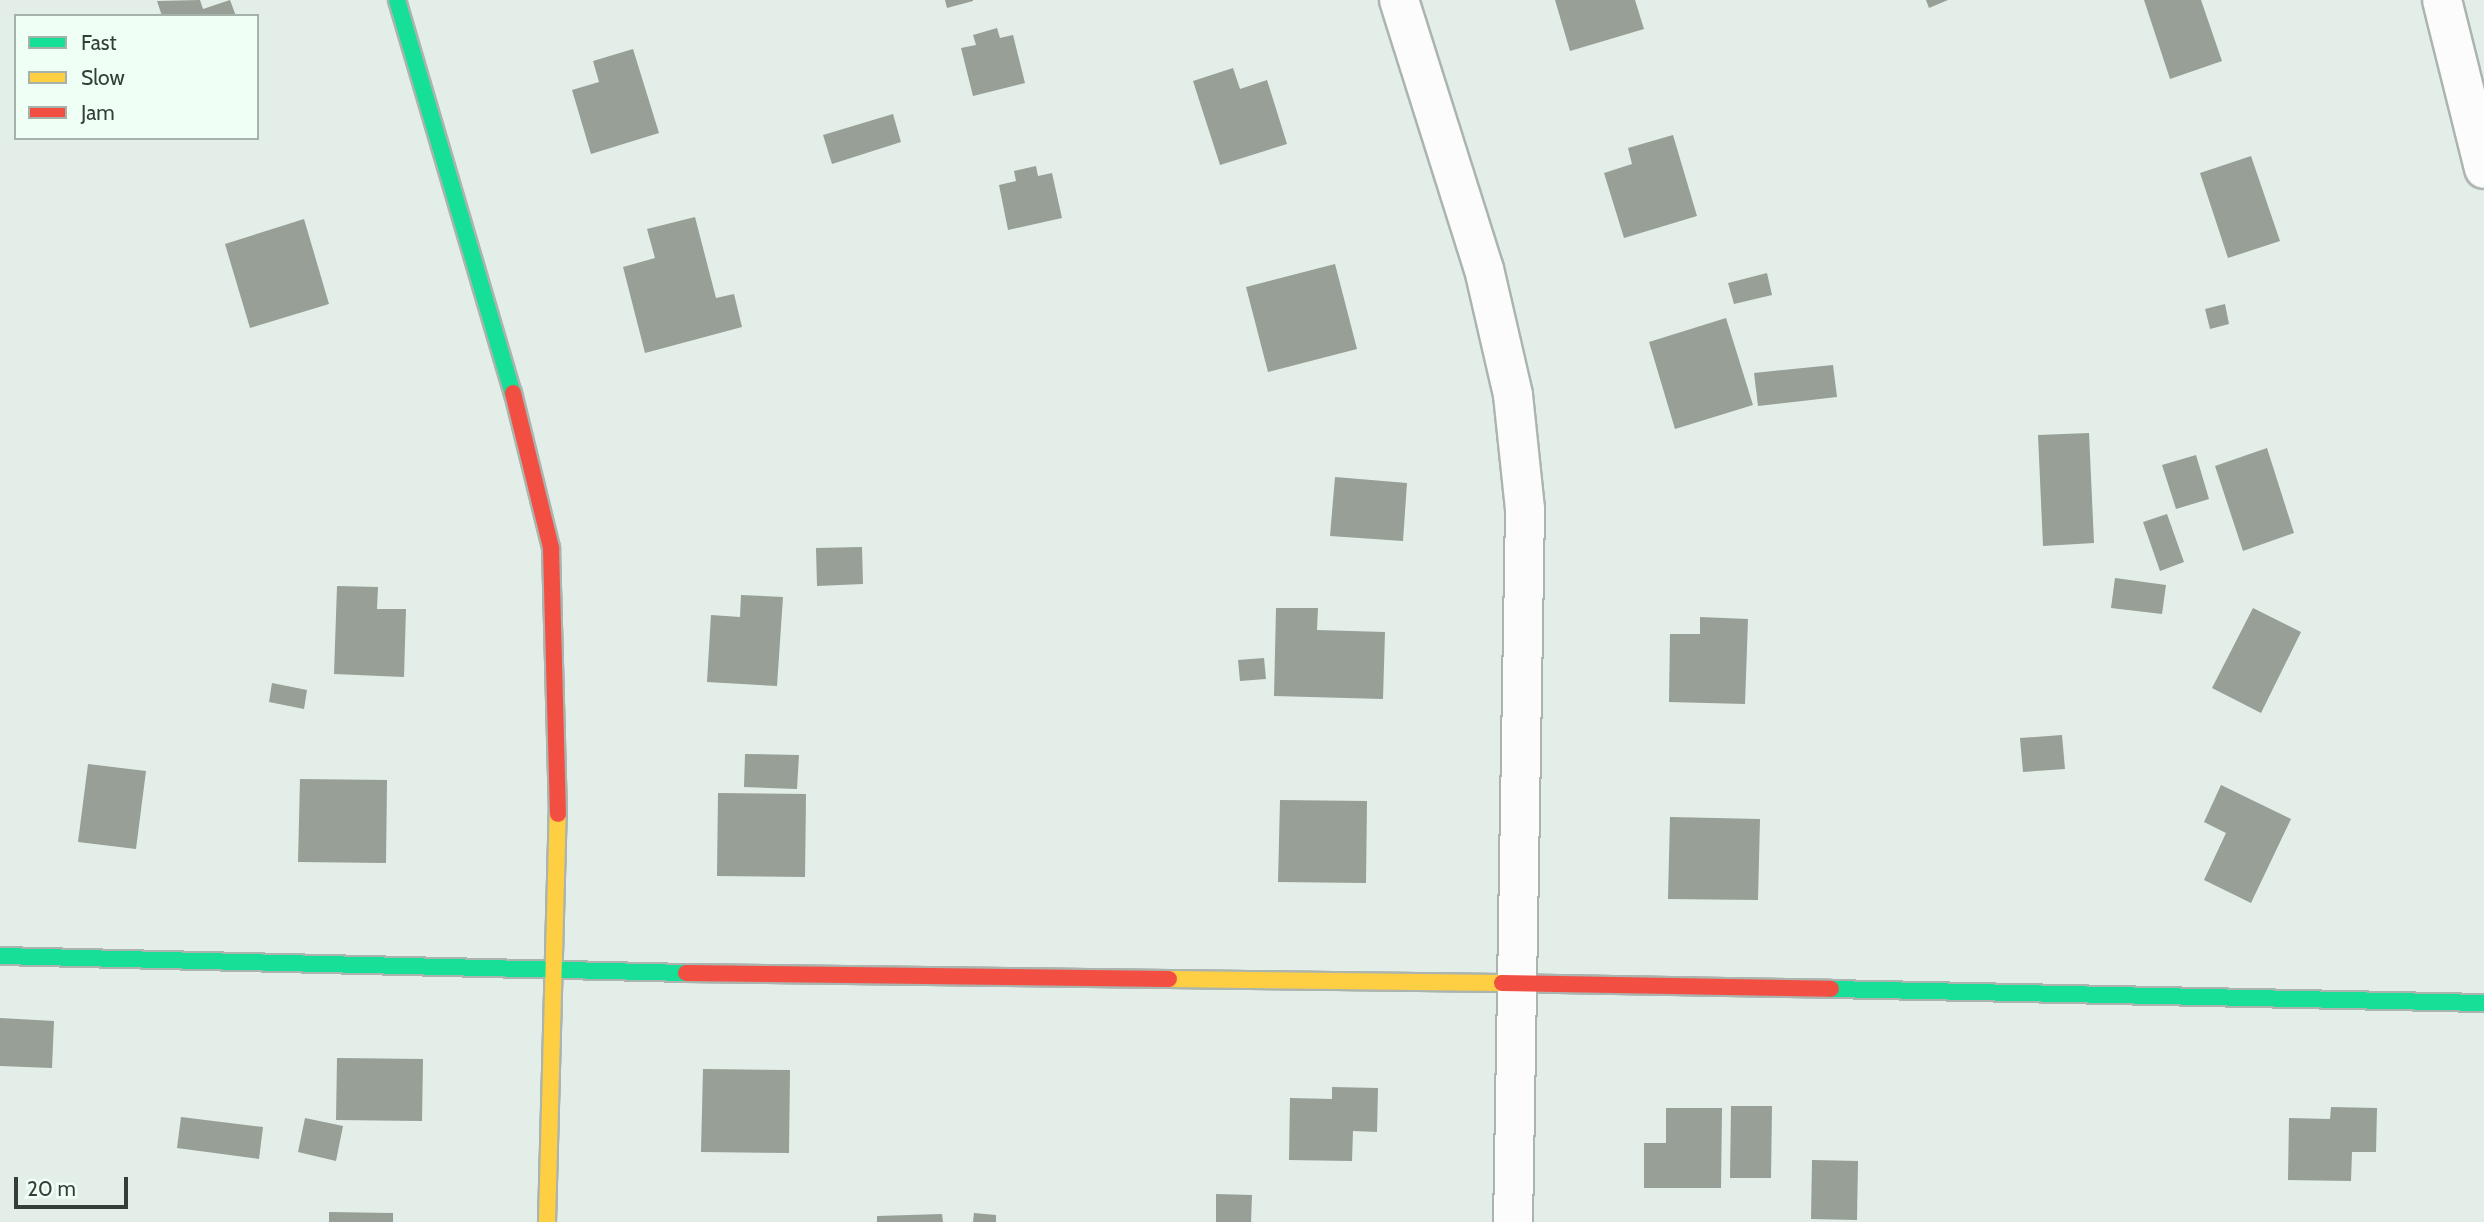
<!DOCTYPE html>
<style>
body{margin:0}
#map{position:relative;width:2484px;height:1222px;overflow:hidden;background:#e2eee7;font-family:Cabin,sans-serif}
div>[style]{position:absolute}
.building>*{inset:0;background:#979f96}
.roads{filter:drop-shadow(2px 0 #abb4af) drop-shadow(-2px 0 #abb4af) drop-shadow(0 2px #abb4af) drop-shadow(0 -2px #abb4af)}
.street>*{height:38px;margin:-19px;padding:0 19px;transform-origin:19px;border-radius:19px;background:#fbfcfb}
.fast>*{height:16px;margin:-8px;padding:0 8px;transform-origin:8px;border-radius:8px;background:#16e098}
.slow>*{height:16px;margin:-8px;padding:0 8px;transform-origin:8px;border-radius:8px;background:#ffcf43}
.jam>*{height:16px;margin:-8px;padding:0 8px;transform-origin:8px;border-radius:8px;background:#f24e42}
span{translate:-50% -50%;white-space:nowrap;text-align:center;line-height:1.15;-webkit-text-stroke:7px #f0fff6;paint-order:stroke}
.legend{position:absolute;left:14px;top:14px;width:245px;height:126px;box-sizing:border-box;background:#f0fff6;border:2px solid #a5b2aa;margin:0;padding:9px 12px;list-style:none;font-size:21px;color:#343e38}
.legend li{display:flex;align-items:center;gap:14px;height:35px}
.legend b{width:35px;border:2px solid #a5b2aa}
.scale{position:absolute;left:14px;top:1177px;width:114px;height:32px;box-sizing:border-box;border:4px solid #343e38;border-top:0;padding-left:9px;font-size:21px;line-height:24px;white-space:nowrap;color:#343e38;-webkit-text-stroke:5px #f0fff6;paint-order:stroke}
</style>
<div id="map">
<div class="building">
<div style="clip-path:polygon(200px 0,203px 9px,230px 0,236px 16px,162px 16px,157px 1px)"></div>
<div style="clip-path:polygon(945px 0,973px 0,973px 1px,947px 8px)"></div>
<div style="clip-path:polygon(1555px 0,1635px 0,1644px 29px,1570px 51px)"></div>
<div style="clip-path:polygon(1926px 0,1948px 0,1929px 8px)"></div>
<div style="clip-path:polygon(2144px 0,2201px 0,2222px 61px,2170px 79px)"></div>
<div style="clip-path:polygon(997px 28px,1000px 38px,1013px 35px,1025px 83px,973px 96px,961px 48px,976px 45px,973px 35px)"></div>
<div style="clip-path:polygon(633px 49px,659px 133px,591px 154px,572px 90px,599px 82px,593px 61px)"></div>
<div style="clip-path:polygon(1233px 68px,1240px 89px,1267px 80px,1287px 144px,1220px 165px,1193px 81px)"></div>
<div style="clip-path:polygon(893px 114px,901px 142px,832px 164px,823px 135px)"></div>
<div style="clip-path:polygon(1673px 135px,1697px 216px,1624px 238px,1604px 173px,1632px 164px,1628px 148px)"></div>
<div style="clip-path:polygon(2251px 156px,2280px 241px,2228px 258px,2200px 173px)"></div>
<div style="clip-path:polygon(1036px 166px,1038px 176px,1052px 173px,1062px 218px,1008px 230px,999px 185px,1016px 181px,1014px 171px)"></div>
<div style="clip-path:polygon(695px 217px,716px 298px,734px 294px,742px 327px,645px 353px,623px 267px,655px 258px,647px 229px)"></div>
<div style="clip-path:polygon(304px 219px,329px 304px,250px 328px,225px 244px)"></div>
<div style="clip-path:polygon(1335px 264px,1357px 349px,1268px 372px,1246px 287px)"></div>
<div style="clip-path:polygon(1767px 273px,1772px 295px,1734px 304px,1728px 283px)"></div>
<div style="clip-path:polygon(2225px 304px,2229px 324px,2210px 329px,2205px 309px)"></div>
<div style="clip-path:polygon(1726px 318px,1753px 405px,1675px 429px,1649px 342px)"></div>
<div style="clip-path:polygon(1833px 365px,1837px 397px,1758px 406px,1754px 373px)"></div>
<div style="clip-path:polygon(2089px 433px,2094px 543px,2043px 546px,2038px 435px)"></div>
<div style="clip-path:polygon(2267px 448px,2294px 533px,2243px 551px,2215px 466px)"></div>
<div style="clip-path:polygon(2196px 455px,2209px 499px,2176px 509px,2162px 465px)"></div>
<div style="clip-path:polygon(1335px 477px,1407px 483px,1403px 541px,1330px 536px)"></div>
<div style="clip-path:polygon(2167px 514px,2184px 562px,2160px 571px,2143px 522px)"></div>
<div style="clip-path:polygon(862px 547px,863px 584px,817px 586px,816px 548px)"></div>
<div style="clip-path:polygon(2115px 578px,2166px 585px,2162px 614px,2111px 608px)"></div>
<div style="clip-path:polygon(337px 586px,378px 587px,377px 609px,406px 609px,404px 677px,334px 674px)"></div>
<div style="clip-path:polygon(741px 595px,783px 597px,777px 686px,707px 682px,711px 615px,740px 617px)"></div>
<div style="clip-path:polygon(1276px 608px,1318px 608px,1317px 630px,1385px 632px,1383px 699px,1274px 696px)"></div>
<div style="clip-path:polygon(2253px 608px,2301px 632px,2261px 713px,2212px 688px)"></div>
<div style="clip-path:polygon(1700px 617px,1748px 619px,1745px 704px,1669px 702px,1670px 634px,1700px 634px)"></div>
<div style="clip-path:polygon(1264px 658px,1266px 679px,1240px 681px,1238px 660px)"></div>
<div style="clip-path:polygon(272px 683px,307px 690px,304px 709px,269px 702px)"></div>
<div style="clip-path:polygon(2062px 735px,2065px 769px,2023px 772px,2020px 738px)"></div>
<div style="clip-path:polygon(745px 754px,799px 755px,797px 789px,744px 787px)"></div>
<div style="clip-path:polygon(88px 764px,146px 771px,136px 849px,78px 842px)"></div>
<div style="clip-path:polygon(300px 779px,387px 780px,386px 863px,298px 862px)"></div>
<div style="clip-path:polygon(2221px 785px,2291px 819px,2251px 903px,2204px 880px,2226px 833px,2204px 822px)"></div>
<div style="clip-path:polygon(718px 793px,806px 794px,805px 877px,717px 876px)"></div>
<div style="clip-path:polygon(1280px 800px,1367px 801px,1366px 883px,1278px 882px)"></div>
<div style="clip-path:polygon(1670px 817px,1760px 819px,1758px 900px,1668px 899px)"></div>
<div style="clip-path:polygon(0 1018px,54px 1021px,52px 1068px,0 1066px)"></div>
<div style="clip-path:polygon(337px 1058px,423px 1059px,422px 1121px,336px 1120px)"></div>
<div style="clip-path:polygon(703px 1069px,790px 1070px,789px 1153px,701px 1152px)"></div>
<div style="clip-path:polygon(1332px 1087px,1378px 1088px,1377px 1132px,1353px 1131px,1352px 1161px,1289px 1160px,1290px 1098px,1332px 1099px)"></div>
<div style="clip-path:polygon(1731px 1106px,1772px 1106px,1771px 1178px,1730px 1178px)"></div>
<div style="clip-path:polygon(2331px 1107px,2377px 1108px,2376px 1152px,2352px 1152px,2351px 1181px,2288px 1180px,2289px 1118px,2330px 1119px)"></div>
<div style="clip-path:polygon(1666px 1108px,1722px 1108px,1721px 1188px,1644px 1188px,1644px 1143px,1666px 1143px)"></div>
<div style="clip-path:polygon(181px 1117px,263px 1127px,259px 1159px,177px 1148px)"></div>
<div style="clip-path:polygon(305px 1118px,343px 1126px,336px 1161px,298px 1152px)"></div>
<div style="clip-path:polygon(1812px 1160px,1858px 1161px,1857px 1220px,1811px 1219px)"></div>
<div style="clip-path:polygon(1216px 1194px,1252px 1195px,1251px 1222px,1216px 1222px)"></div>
<div style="clip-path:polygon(329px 1212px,393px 1213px,393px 1222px,329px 1222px)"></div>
<div style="clip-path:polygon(974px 1213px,996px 1215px,996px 1222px,973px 1222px)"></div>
<div style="clip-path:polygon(942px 1214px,943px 1222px,877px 1222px,877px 1216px)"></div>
</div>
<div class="roads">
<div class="street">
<div style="left:1399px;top:0;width:282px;rotate:72.5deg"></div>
<div style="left:1484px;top:269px;width:129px;rotate:77deg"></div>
<div style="left:1513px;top:395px;width:115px;rotate:84deg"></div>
<div style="left:1525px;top:509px;width:713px;rotate:90.96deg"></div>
<div style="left:2442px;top:0;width:174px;rotate:76deg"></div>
</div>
<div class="fast">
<div style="left:397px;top:0;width:410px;rotate:73.6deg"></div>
<div style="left:0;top:956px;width:686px;rotate:1.42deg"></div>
<div style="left:1831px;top:989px;width:653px;rotate:1.23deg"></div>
</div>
<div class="slow">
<div style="left:1169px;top:979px;width:333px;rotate:0.7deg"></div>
<div style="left:547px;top:1222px;width:408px;rotate:-88.5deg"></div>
</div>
<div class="jam">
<div style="left:513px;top:393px;width:160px;rotate:76.2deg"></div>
<div style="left:551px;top:548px;width:266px;rotate:88.5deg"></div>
<div style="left:686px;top:973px;width:483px;rotate:0.7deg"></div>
<div style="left:1502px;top:983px;width:329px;rotate:1deg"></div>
</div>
</div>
<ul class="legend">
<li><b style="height:9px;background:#16e098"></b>Fast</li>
<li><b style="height:9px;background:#ffcf43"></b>Slow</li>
<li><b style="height:9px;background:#f24e42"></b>Jam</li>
</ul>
<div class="scale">20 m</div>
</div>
